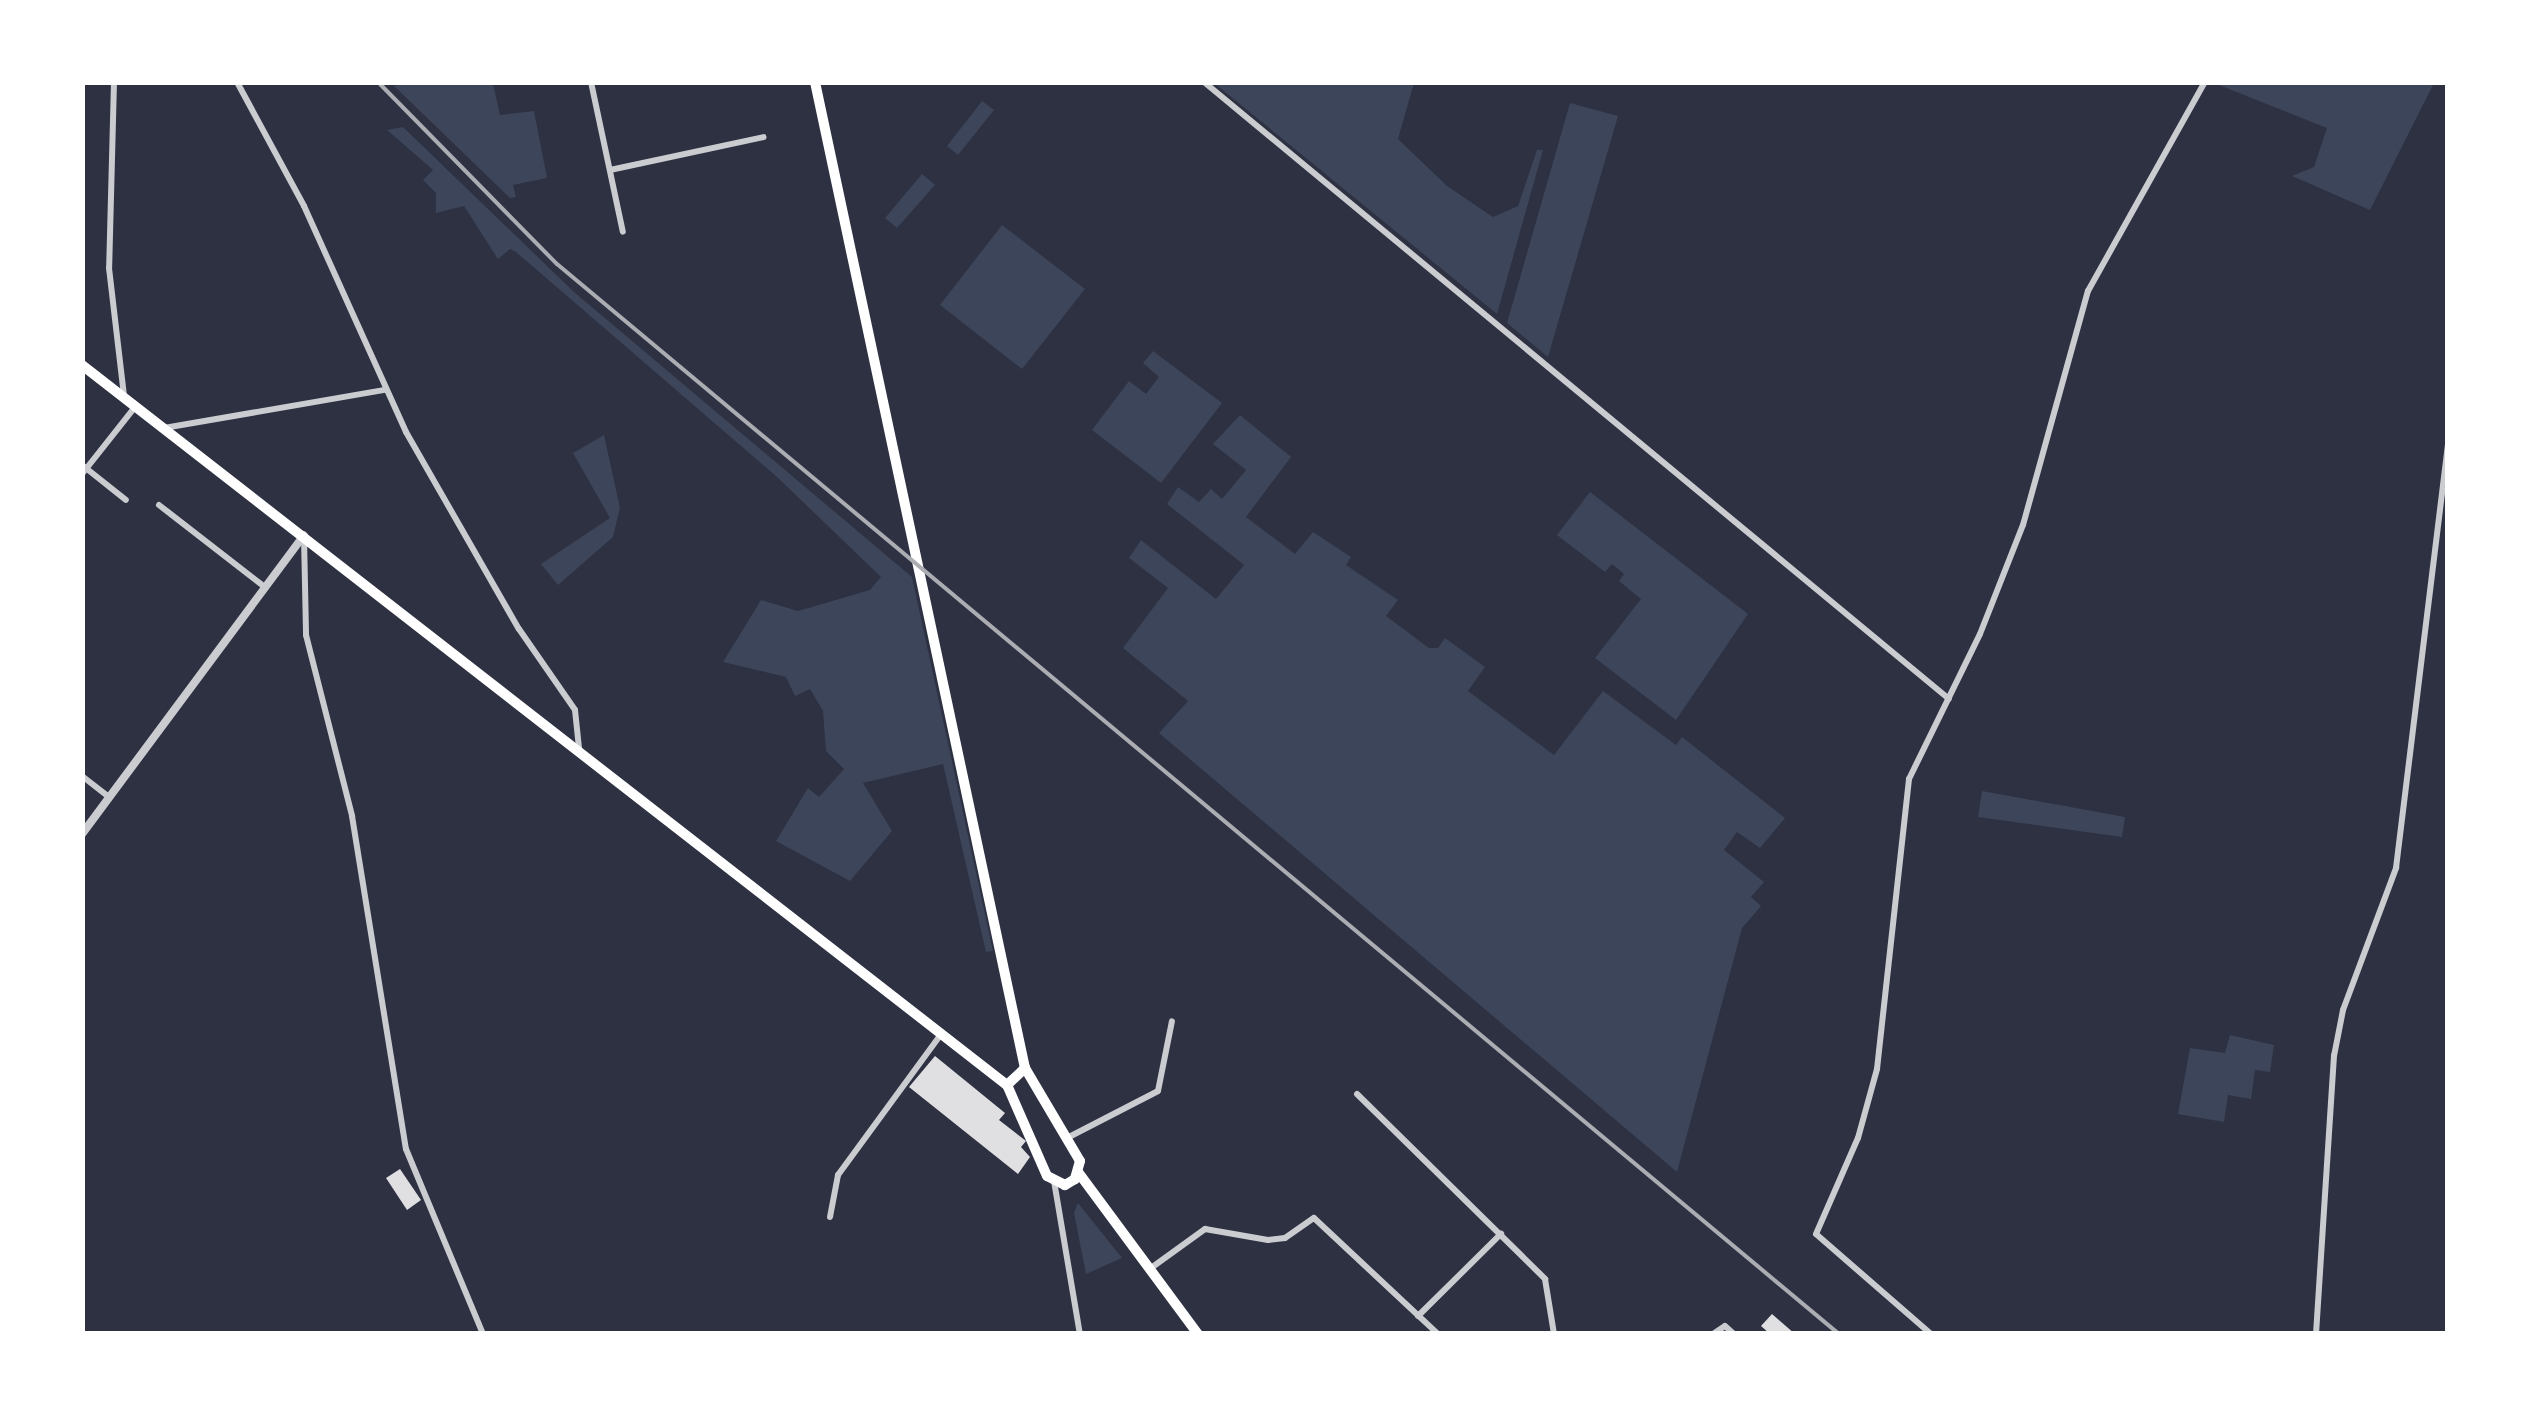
<!DOCTYPE html>
<style>
body{margin:0}
#map{position:relative;width:2530px;height:1416px;overflow:hidden;background:#2d3142;font-family:"Sofia Sans Condensed",sans-serif}
div>[style]{position:absolute}
.green>*{inset:0;background:#3c4559}
.building>*{inset:0;background:#e0e0e3}
.minor>*{height:6px;margin:-3px;padding:0 3px;transform-origin:3px;border-radius:3px;background:#caccd0}
.tertiary>*{height:8px;margin:-4px;padding:0 4px;transform-origin:4px;border-radius:4px;background:#caccd0}
.primary>*{height:10px;margin:-5px;padding:0 5px;transform-origin:5px;border-radius:5px;background:#fff}
.rail>*{height:4px;margin:-2px;padding:0 2px;transform-origin:2px;border-radius:2px;background:#abadb3}
span{translate:-50% -50%;white-space:nowrap;text-align:center;line-height:1.15;-webkit-text-stroke:8px #fff;paint-order:stroke}
.frame{position:absolute;inset:0;border:85px solid #fff;pointer-events:none}
</style>
<div id="map">
<div class="green">
<div style="clip-path:polygon(412px 82px,493px 83px,500px 115px,534px 111px,547px 178px,513px 185px,516px 197px,510px 198px,394px 86px)"></div>
<div style="clip-path:polygon(1214px 83px,1414px 83px,1398px 139px,1447px 186px,1493px 217px,1518px 206px,1537px 150px,1543px 150px,1497px 314px)"></div>
<div style="clip-path:polygon(2214px 83px,2214px 82px,2434px 83px,2370px 210px,2292px 176px,2314px 167px,2327px 128px)"></div>
<div style="clip-path:polygon(982px 101px,994px 110px,958px 155px,947px 146px)"></div>
<div style="clip-path:polygon(1570px 103px,1618px 116px,1548px 357px,1507px 323px)"></div>
<div style="clip-path:polygon(403px 127px,574px 292px,912px 577px,993px 951px,986px 952px,943px 764px,863px 783px,892px 831px,850px 881px,776px 841px,808px 788px,819px 797px,844px 769px,826px 751px,823px 711px,810px 689px,795px 696px,786px 677px,723px 662px,761px 600px,798px 611px,870px 590px,881px 577px,777px 477px,516px 252px,510px 249px,498px 259px,464px 206px,436px 213px,436px 193px,423px 180px,433px 170px,387px 130px)"></div>
<div style="clip-path:polygon(922px 174px,935px 185px,897px 228px,885px 218px)"></div>
<div style="clip-path:polygon(1002px 225px,1085px 289px,1022px 369px,940px 305px)"></div>
<div style="clip-path:polygon(1153px 351px,1222px 403px,1161px 483px,1092px 430px,1129px 381px,1146px 394px,1159px 377px,1143px 363px)"></div>
<div style="clip-path:polygon(1240px 415px,1291px 457px,1246px 517px,1295px 554px,1313px 532px,1351px 557px,1346px 565px,1398px 600px,1386px 616px,1429px 648px,1438px 648px,1445px 638px,1485px 667px,1468px 691px,1554px 755px,1603px 691px,1676px 745px,1682px 737px,1785px 818px,1760px 848px,1737px 832px,1724px 850px,1764px 882px,1751px 897px,1761px 906px,1742px 928px,1677px 1172px,1159px 733px,1188px 701px,1123px 648px,1168px 588px,1129px 558px,1141px 540px,1216px 599px,1244px 565px,1167px 504px,1178px 487px,1199px 502px,1211px 489px,1222px 499px,1246px 470px,1213px 444px)"></div>
<div style="clip-path:polygon(604px 435px,620px 508px,613px 537px,558px 585px,541px 564px,610px 518px,573px 453px)"></div>
<div style="clip-path:polygon(1590px 492px,1748px 614px,1676px 720px,1595px 658px,1641px 599px,1619px 581px,1624px 574px,1612px 564px,1605px 572px,1557px 535px)"></div>
<div style="clip-path:polygon(1982px 791px,2125px 817px,2122px 837px,1978px 817px)"></div>
<div style="clip-path:polygon(2230px 1035px,2274px 1045px,2270px 1072px,2255px 1070px,2251px 1099px,2228px 1095px,2224px 1122px,2178px 1114px,2190px 1048px,2225px 1053px)"></div>
<div style="clip-path:polygon(1078px 1203px,1122px 1258px,1086px 1274px,1074px 1213px)"></div>
</div>
<div class="building">
<div style="clip-path:polygon(935px 1056px,1005px 1113px,999px 1120px,1026px 1141px,1021px 1147px,1030px 1157px,1018px 1174px,909px 1087px)"></div>
<div style="clip-path:polygon(400px 1169px,421px 1200px,407px 1210px,386px 1178px)"></div>
<div style="clip-path:polygon(1772px 1314px,1795px 1334px,1770px 1334px,1761px 1326px)"></div>
</div>
<div class="minor">
<div style="left:114px;top:82px;width:186px;rotate:91.5deg"></div>
<div style="left:109px;top:268px;width:128px;rotate:83.3deg"></div>
<div style="left:237px;top:82px;width:141px;rotate:61.6deg"></div>
<div style="left:304px;top:206px;width:248px;rotate:65.7deg"></div>
<div style="left:406px;top:432px;width:227px;rotate:60.2deg"></div>
<div style="left:519px;top:629px;width:98px;rotate:55.3deg"></div>
<div style="left:575px;top:710px;width:38px;rotate:84deg"></div>
<div style="left:591px;top:82px;width:153px;rotate:78deg"></div>
<div style="left:1204px;top:82px;width:967px;rotate:39.63deg"></div>
<div style="left:610px;top:170px;width:157px;rotate:-12.1deg"></div>
<div style="left:164px;top:428px;width:224px;rotate:-9.8deg"></div>
<div style="left:82px;top:465px;width:56px;rotate:38.5deg"></div>
<div style="left:82px;top:474px;width:85px;rotate:-51.7deg"></div>
<div style="left:159px;top:505px;width:130px;rotate:37.8deg"></div>
<div style="left:304px;top:537px;width:98px;rotate:88.8deg"></div>
<div style="left:306px;top:635px;width:187px;rotate:75.7deg"></div>
<div style="left:352px;top:816px;width:337px;rotate:80.8deg"></div>
<div style="left:406px;top:1149px;width:200px;rotate:67.4deg"></div>
<div style="left:82px;top:776px;width:34px;rotate:38deg"></div>
<div style="left:1357px;top:1094px;width:264px;rotate:44.5deg"></div>
<div style="left:1545px;top:1279px;width:56px;rotate:80.7deg"></div>
<div style="left:1067px;top:1138px;width:102px;rotate:-27.3deg"></div>
<div style="left:1158px;top:1091px;width:71px;rotate:-78.7deg"></div>
<div style="left:1054px;top:1181px;width:155px;rotate:80.4deg"></div>
<div style="left:830px;top:1217px;width:43px;rotate:-79.2deg"></div>
<div style="left:838px;top:1175px;width:171px;rotate:-53.8deg"></div>
<div style="left:1151px;top:1268px;width:67px;rotate:-35.8deg"></div>
<div style="left:1205px;top:1229px;width:64px;rotate:9.9deg"></div>
<div style="left:1268px;top:1240px;width:17px;rotate:-7deg"></div>
<div style="left:1285px;top:1238px;width:35px;rotate:-35deg"></div>
<div style="left:1314px;top:1218px;width:170px;rotate:43.1deg"></div>
<div style="left:1418px;top:1316px;width:117px;rotate:-44.7deg"></div>
<div style="left:1713px;top:1334px;width:14px;rotate:-34deg"></div>
<div style="left:1725px;top:1326px;width:12px;rotate:42deg"></div>
<div style="left:1931px;top:1334px;width:152px;rotate:-139deg"></div>
<div style="left:1816px;top:1234px;width:105px;rotate:-66.4deg"></div>
<div style="left:1858px;top:1138px;width:72px;rotate:-74.6deg"></div>
<div style="left:1877px;top:1069px;width:292px;rotate:-83.7deg"></div>
<div style="left:1909px;top:779px;width:161px;rotate:-63.9deg"></div>
<div style="left:1980px;top:634px;width:117px;rotate:-68.5deg"></div>
<div style="left:2023px;top:525px;width:243px;rotate:-74.5deg"></div>
<div style="left:2088px;top:291px;width:240px;rotate:-60.8deg"></div>
<div style="left:2316px;top:1334px;width:279px;rotate:-86.3deg"></div>
<div style="left:2334px;top:1056px;width:47px;rotate:-78.9deg"></div>
<div style="left:2343px;top:1010px;width:152px;rotate:-69.5deg"></div>
<div style="left:2396px;top:868px;width:429px;rotate:-83deg"></div>
</div>
<div class="tertiary">
<div style="left:82px;top:834px;width:372px;rotate:-53.4deg"></div>
</div>
<div class="primary">
<div style="left:815px;top:82px;width:1008px;rotate:77.98deg"></div>
<div style="left:82px;top:365px;width:1172px;rotate:37.9deg"></div>
<div style="left:1025px;top:1068px;width:108px;rotate:59.4deg"></div>
<div style="left:1080px;top:1161px;width:19px;rotate:106deg"></div>
<div style="left:1075px;top:1179px;width:12px;rotate:149deg"></div>
<div style="left:1065px;top:1185px;width:20px;rotate:-153deg"></div>
<div style="left:1047px;top:1176px;width:99px;rotate:-113.7deg"></div>
<div style="left:1007px;top:1085px;width:25px;rotate:-43deg"></div>
<div style="left:1078px;top:1172px;width:202px;rotate:53.5deg"></div>
</div>
<div class="rail">
<div style="left:378px;top:82px;width:255px;rotate:45.5deg"></div>
<div style="left:557px;top:264px;width:1670px;rotate:39.85deg"></div>
</div>
<div class="frame"></div>
</div>
